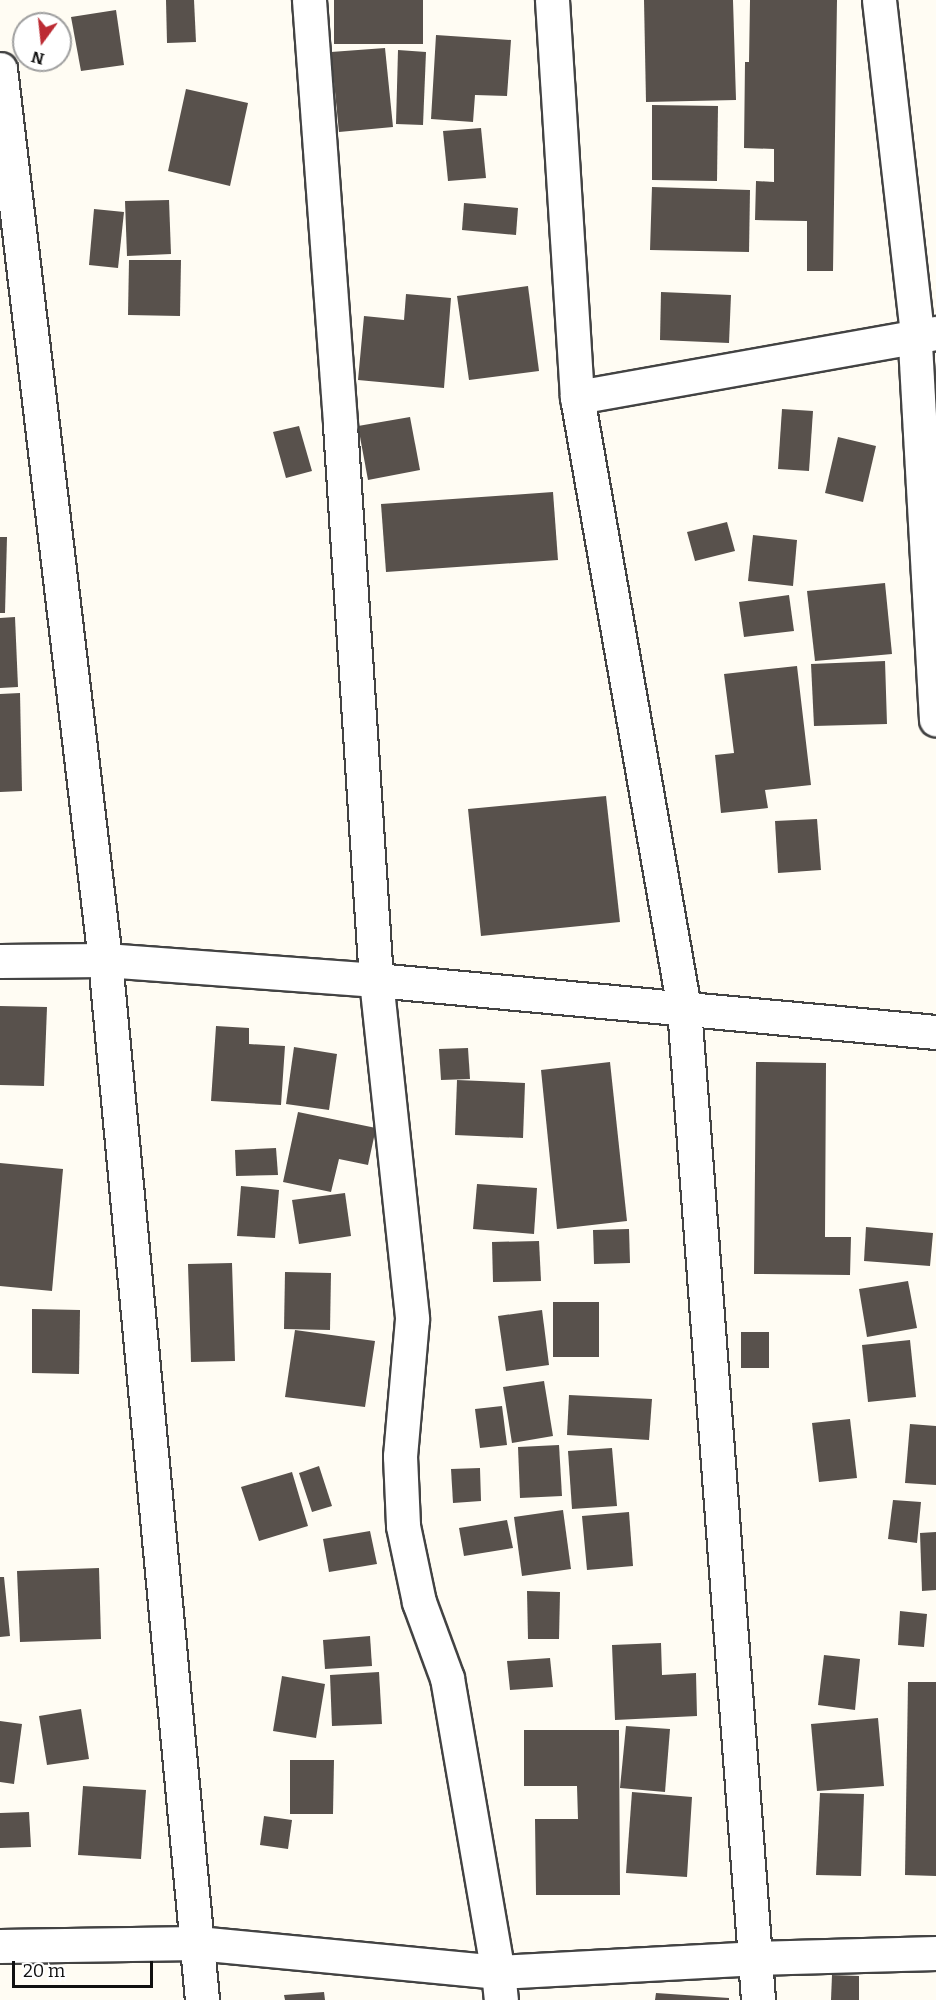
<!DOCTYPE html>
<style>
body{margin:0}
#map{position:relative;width:936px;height:2000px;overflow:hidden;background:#fffcf3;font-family:Bitter,serif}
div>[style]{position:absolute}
.building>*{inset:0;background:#58514c}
.roads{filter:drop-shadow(2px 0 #434343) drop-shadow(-2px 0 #434343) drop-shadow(0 2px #434343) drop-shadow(0 -2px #434343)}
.street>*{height:33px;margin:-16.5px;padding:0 16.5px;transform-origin:16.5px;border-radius:16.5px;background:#fff}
span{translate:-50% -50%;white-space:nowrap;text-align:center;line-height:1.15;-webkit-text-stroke:6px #fff;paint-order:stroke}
.north{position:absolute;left:12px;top:12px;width:60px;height:60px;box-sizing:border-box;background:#fff;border:2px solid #9f9f9f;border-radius:50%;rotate:195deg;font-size:16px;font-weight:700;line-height:24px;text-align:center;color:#101010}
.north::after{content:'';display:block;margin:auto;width:21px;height:27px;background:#bc2b33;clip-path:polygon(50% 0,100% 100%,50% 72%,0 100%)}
.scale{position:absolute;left:12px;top:1961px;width:141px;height:27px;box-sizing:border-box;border:3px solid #101010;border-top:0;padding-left:8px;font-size:18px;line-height:21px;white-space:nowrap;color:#101010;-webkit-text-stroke:4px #fff;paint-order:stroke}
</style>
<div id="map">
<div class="building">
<div style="clip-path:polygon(166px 0,194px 0,196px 42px,167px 43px)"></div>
<div style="clip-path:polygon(334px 0,423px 0,423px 44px,334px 44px)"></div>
<div style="clip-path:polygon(644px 0,733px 0,736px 100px,646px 102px)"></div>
<div style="clip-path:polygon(750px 0,837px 0,833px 271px,807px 271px,807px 221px,755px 220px,756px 181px,774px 182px,774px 149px,744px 148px,745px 62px,749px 62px)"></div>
<div style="clip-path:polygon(116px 10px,124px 65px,81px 71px,71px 17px)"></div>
<div style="clip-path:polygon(436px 35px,511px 40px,507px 96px,475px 95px,473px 122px,431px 119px)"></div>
<div style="clip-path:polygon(385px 48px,393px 127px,339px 132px,331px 52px)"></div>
<div style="clip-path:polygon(398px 50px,426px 52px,423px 125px,396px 124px)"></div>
<div style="clip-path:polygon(186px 89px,248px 103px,230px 186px,168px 171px)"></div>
<div style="clip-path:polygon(652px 105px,718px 106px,717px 181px,652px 180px)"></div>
<div style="clip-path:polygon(481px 128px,486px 178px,448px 181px,443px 131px)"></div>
<div style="clip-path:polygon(652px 187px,750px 190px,749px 252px,650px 250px)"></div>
<div style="clip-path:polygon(169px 200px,171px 254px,127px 256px,125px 201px)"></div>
<div style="clip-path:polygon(464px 203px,518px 208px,516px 235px,462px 230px)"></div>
<div style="clip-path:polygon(94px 209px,124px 212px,118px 268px,89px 265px)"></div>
<div style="clip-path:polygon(129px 260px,181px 260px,180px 316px,128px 315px)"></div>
<div style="clip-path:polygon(528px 286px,539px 371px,469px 380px,457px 296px)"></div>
<div style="clip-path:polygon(661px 292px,731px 295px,729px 343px,660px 340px)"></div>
<div style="clip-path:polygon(406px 294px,451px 298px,444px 388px,358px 380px,364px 316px,404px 320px)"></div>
<div style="clip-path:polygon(782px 409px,813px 411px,809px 471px,778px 469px)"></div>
<div style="clip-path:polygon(410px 417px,420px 470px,368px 480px,358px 426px)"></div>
<div style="clip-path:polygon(299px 426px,312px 471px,286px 478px,273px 432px)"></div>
<div style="clip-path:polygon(838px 437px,876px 446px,863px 502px,825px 493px)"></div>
<div style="clip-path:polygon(553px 492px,558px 560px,386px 572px,381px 504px)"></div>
<div style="clip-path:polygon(727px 522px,735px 551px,695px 561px,687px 532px)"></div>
<div style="clip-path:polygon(753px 535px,797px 540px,793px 586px,748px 581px)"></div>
<div style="clip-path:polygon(0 537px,7px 537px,5px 613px,0 613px)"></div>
<div style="clip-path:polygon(885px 583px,892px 654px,815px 661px,807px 591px)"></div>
<div style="clip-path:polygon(789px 595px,794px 631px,744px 637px,739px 602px)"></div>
<div style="clip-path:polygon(15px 617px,18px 687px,0 688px,0 618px)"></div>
<div style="clip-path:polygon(885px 661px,887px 724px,814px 726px,811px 664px)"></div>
<div style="clip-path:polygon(797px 666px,811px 785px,765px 790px,768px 808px,721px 813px,715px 755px,734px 753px,724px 674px)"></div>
<div style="clip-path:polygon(20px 693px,22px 791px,0 792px,0 694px)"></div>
<div style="clip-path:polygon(606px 796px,620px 922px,481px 936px,468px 809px)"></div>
<div style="clip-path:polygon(817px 819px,821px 870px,778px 873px,775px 821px)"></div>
<div style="clip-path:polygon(0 1006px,47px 1007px,44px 1086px,0 1085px)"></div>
<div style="clip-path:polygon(216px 1026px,249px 1028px,249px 1044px,285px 1046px,281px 1105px,211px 1101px)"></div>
<div style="clip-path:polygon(294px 1047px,337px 1054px,329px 1110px,286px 1104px)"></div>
<div style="clip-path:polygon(468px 1048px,470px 1079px,441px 1080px,439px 1049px)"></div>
<div style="clip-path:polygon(610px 1062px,627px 1221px,557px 1229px,541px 1070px)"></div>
<div style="clip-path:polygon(756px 1062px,826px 1063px,825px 1237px,851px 1237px,850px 1275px,754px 1274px)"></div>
<div style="clip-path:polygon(457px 1080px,525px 1083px,523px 1138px,455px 1135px)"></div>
<div style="clip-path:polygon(298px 1112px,376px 1128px,368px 1165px,339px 1159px,331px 1192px,283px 1182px)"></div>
<div style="clip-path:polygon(276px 1148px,278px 1175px,236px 1176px,235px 1150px)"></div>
<div style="clip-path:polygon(0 1163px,63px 1169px,52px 1291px,0 1286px)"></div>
<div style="clip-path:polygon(477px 1184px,537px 1188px,534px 1234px,473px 1229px)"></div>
<div style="clip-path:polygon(241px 1186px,279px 1190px,275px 1238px,237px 1236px)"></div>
<div style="clip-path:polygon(345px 1193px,351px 1236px,299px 1244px,292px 1200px)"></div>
<div style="clip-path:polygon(866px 1227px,933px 1233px,930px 1266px,864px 1261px)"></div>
<div style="clip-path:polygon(629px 1229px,630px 1263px,594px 1264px,593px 1230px)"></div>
<div style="clip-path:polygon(539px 1241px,541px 1281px,493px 1282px,492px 1242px)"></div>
<div style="clip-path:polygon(232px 1263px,235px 1361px,191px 1362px,188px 1264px)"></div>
<div style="clip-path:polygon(285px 1272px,331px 1273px,330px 1330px,284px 1329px)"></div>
<div style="clip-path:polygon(908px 1281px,917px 1328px,867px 1337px,859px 1289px)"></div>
<div style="clip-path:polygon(553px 1302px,599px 1302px,599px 1357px,553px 1357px)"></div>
<div style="clip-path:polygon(32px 1309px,80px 1310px,79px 1374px,32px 1373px)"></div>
<div style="clip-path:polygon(542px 1310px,549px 1365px,506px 1371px,498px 1316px)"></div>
<div style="clip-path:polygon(295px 1330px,375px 1341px,365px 1407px,285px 1397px)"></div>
<div style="clip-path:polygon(741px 1332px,769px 1332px,769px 1368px,741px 1368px)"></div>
<div style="clip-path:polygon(910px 1340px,916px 1397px,868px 1402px,862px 1345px)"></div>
<div style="clip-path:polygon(544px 1381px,553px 1436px,512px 1443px,503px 1387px)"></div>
<div style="clip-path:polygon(569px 1395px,652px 1399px,649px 1440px,567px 1435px)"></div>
<div style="clip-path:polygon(502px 1406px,507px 1445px,480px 1448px,475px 1409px)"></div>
<div style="clip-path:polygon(850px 1419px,857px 1478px,819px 1482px,812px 1423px)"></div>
<div style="clip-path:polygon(910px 1424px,936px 1426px,936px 1485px,905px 1483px)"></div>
<div style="clip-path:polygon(559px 1445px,562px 1496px,520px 1498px,518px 1447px)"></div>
<div style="clip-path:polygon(612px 1448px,617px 1506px,572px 1509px,568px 1451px)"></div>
<div style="clip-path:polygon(319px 1466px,332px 1506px,312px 1512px,299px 1473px)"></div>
<div style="clip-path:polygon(480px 1468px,481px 1501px,453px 1503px,451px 1469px)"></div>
<div style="clip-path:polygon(292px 1472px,308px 1526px,259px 1541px,241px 1487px)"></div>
<div style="clip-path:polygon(893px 1500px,921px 1502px,917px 1543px,888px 1539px)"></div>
<div style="clip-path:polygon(563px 1510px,571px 1569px,522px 1576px,514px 1517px)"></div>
<div style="clip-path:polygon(629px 1512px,633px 1566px,587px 1570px,582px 1516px)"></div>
<div style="clip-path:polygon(507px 1520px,513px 1548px,464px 1556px,459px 1528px)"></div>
<div style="clip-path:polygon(370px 1531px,377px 1564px,329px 1572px,323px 1539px)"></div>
<div style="clip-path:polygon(936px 1532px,936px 1590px,922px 1591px,920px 1533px)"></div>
<div style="clip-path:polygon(99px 1568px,101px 1639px,20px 1642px,17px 1571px)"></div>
<div style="clip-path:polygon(0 1577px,4px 1577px,10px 1636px,0 1637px)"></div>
<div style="clip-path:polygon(527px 1591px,560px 1592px,559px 1639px,528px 1639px)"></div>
<div style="clip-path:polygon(900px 1611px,927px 1614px,924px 1647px,898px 1645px)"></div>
<div style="clip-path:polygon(370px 1636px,372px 1666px,325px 1669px,323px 1640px)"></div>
<div style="clip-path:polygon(661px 1643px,662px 1675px,696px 1673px,697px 1716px,615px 1720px,612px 1645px)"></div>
<div style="clip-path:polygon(824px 1655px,860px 1659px,855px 1710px,818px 1705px)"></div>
<div style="clip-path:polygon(550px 1658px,553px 1687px,510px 1690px,507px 1661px)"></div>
<div style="clip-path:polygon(379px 1672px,382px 1724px,332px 1726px,330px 1675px)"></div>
<div style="clip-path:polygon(282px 1676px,325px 1684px,316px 1738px,273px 1731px)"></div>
<div style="clip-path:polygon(908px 1682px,936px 1682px,936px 1876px,905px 1875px)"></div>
<div style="clip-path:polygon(81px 1709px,89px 1759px,47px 1765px,39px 1716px)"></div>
<div style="clip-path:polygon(878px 1718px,884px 1786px,817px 1791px,811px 1724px)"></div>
<div style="clip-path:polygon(0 1721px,22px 1724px,14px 1784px,0 1782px)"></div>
<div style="clip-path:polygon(626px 1726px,670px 1729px,665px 1792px,620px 1788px)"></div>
<div style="clip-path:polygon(524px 1730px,619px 1730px,620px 1895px,536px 1895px,535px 1819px,578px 1819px,577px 1786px,524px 1786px)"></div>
<div style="clip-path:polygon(290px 1760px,334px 1760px,333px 1814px,290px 1814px)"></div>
<div style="clip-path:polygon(83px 1786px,146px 1790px,141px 1859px,78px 1855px)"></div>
<div style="clip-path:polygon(632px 1792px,692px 1797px,687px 1877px,626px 1873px)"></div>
<div style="clip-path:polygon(820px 1793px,864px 1794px,861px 1876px,816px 1875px)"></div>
<div style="clip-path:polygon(29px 1812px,31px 1847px,0 1848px,0 1813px)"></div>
<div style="clip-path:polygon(264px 1816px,292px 1820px,288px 1849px,260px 1845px)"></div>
<div style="clip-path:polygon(832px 1975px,859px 1976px,859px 2000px,831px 2000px)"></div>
<div style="clip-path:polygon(324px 1992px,325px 2000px,285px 2000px,284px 1995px)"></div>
<div style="clip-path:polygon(656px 1993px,729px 1998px,729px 2000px,655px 2000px)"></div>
</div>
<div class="roads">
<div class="street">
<div style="left:309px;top:0;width:426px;rotate:85.8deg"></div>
<div style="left:340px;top:425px;width:556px;rotate:86.29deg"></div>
<div style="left:376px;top:980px;width:341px;rotate:83.9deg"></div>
<div style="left:412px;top:1319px;width:138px;rotate:95deg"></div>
<div style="left:400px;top:1456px;width:70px;rotate:87.5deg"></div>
<div style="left:403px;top:1526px;width:78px;rotate:78.1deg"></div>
<div style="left:419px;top:1602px;width:81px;rotate:69.8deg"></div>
<div style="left:447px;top:1678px;width:298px;rotate:80.2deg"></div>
<div style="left:498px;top:1972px;width:28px;rotate:84deg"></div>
<div style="left:552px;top:0;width:398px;rotate:86.4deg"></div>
<div style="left:577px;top:397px;width:620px;rotate:80.07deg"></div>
<div style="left:684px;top:1008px;width:995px;rotate:85.73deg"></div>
<div style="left:879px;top:0;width:338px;rotate:83.5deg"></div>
<div style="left:917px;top:336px;width:8px;rotate:104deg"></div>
<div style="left:915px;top:344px;width:376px;rotate:86.8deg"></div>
<div style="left:0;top:69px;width:897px;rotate:83.28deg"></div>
<div style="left:105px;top:960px;width:1045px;rotate:84.67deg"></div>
<div style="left:577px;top:397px;width:365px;rotate:-10.1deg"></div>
<div style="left:0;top:961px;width:105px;rotate:-0.5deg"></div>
<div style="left:105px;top:960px;width:272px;rotate:4.2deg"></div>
<div style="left:376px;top:980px;width:562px;rotate:5.31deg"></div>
<div style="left:0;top:1946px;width:197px;rotate:-0.9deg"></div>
<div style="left:197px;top:1943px;width:302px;rotate:5.5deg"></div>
<div style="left:498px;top:1972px;width:256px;rotate:-3.1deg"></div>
<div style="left:754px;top:1958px;width:182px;rotate:-1.6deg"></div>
</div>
</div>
<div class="north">N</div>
<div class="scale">20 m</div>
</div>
